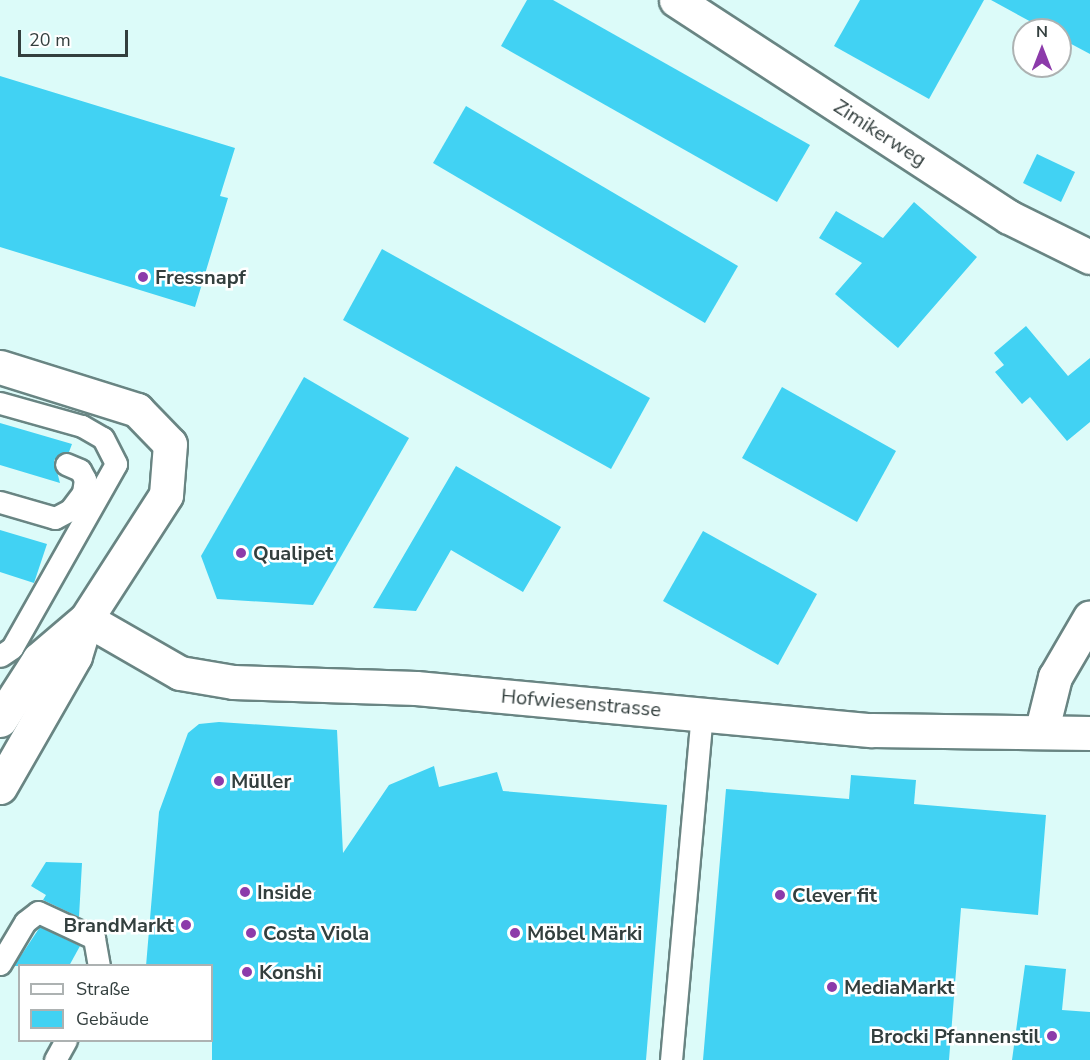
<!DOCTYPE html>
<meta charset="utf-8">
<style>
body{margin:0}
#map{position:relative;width:1090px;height:1060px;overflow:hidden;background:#dcfbf9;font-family:"Nunito Sans",sans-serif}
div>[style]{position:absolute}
.building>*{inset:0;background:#41d2f3}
.roads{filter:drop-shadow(2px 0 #698583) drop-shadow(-2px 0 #698583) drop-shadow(0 2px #698583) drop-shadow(0 -2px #698583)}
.service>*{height:21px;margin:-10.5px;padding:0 10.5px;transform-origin:10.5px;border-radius:10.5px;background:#fff}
.minor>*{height:33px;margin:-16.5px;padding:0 16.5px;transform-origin:16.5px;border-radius:16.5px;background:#fff}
.tertiary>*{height:33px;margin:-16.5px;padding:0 16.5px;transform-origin:16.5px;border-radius:16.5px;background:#fff}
.dots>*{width:16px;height:16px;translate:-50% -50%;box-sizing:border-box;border:3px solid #fff;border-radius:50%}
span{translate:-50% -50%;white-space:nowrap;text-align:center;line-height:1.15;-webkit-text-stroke:5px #fff;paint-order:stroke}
.street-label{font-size:20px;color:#333f3e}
.poi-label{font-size:20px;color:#333f3e;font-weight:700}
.left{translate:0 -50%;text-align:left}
.right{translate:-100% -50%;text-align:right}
.legend{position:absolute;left:18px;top:964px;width:195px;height:78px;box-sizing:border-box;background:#fff;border:2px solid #adb2b2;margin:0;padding:8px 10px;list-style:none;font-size:18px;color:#333f3e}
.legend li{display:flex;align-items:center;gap:12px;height:30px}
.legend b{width:30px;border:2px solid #adb2b2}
.north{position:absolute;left:1012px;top:18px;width:60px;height:60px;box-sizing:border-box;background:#fff;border:2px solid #adb2b2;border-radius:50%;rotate:0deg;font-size:16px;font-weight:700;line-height:24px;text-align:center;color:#333f3e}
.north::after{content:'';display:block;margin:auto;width:21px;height:27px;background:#8c3baa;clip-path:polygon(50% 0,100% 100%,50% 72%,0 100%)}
.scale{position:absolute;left:18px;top:30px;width:110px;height:27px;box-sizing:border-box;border:3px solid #333f3e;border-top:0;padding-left:8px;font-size:18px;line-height:21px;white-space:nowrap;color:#333f3e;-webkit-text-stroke:4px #fff;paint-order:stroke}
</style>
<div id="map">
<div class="building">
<div style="clip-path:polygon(527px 0,553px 0,810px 145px,777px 202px,501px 46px)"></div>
<div style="clip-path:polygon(860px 0,984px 0,929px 99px,834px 46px)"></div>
<div style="clip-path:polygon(991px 0,1090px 0,1090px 54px,1060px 38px,1060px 30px,1046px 30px)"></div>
<div style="clip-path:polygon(0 76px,235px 148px,220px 196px,228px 198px,195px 307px,0 247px)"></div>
<div style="clip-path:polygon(466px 106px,738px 266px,705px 323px,433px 163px)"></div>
<div style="clip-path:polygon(1037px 154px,1075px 172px,1061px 202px,1023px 183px)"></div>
<div style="clip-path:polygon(914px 202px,977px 257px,898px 348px,835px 294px,862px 263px,819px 238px,836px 211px,883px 238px)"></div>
<div style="clip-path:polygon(382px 249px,650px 398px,611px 469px,343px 320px)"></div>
<div style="clip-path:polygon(1026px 326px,1068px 376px,1090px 358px,1090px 422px,1067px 441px,1030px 397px,1022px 404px,995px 372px,1004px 365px,994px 353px)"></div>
<div style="clip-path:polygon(304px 377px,409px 438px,313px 605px,217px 599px,201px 556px)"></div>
<div style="clip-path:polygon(782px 387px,896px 451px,857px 522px,742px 458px)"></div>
<div style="clip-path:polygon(0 423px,72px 444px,69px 452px,54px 460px,60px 483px,0 465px)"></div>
<div style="clip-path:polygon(456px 466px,561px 527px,523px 592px,451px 550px,416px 611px,373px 608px)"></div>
<div style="clip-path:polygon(0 530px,47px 544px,34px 583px,0 572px)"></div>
<div style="clip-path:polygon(703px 531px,817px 594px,778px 665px,663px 601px)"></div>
<div style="clip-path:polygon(219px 722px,337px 730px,343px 853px,389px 785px,434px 766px,439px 787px,497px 772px,503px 791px,667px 805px,646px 1060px,212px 1060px,212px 966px,146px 966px,159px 812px,188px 733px,199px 724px)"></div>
<div style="clip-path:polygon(851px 775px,916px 780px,914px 804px,1046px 815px,1038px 915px,961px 908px,949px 1060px,703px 1060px,726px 789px,849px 799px)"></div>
<div style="clip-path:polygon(46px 862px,82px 863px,79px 917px,43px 900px,46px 895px,31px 886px)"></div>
<div style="clip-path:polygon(40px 927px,80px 946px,69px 966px,14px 966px)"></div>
<div style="clip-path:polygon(1025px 965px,1066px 969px,1062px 1010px,1090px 1012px,1090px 1060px,1012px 1060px)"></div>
</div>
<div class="roads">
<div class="service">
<div style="left:0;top:403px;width:85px;rotate:15.7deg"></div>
<div style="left:82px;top:426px;width:24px;rotate:30deg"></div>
<div style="left:103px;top:438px;width:29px;rotate:63deg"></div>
<div style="left:116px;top:464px;width:211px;rotate:119.5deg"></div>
<div style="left:12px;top:648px;width:14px;rotate:146deg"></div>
<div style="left:0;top:502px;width:57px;rotate:16.2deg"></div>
<div style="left:55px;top:518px;width:17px;rotate:-28deg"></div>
<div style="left:70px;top:510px;width:21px;rotate:-53deg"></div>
<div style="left:83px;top:493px;width:14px;rotate:-82deg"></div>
<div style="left:85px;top:479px;width:10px;rotate:-119deg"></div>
<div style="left:80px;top:470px;width:15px;rotate:-157deg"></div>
<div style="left:0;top:964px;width:49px;rotate:-59.2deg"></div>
<div style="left:25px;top:922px;width:16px;rotate:-38deg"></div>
<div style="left:38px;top:912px;width:62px;rotate:24.9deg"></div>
<div style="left:94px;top:938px;width:28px;rotate:80deg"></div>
<div style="left:55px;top:1060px;width:23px;rotate:-61deg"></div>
<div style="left:671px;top:1060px;width:347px;rotate:-84.9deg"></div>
</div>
<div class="minor">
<div style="left:676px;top:0;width:397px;rotate:33.1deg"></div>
<div style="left:1009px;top:217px;width:90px;rotate:26.3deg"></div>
<div style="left:0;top:367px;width:144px;rotate:17.4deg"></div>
<div style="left:137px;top:410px;width:47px;rotate:45.9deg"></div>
<div style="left:170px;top:444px;width:51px;rotate:94.5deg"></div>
<div style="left:166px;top:495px;width:148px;rotate:122.8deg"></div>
<div style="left:1042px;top:729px;width:54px;rotate:-76deg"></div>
<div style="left:1055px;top:677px;width:69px;rotate:-59.7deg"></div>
</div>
<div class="tertiary">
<div style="left:86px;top:619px;width:108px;rotate:29.9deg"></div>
<div style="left:180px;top:673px;width:54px;rotate:9.6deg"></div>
<div style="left:233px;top:682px;width:183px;rotate:1.9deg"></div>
<div style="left:416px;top:688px;width:458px;rotate:5.3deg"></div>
<div style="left:872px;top:730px;width:218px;rotate:0.8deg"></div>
<div style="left:0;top:720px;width:72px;rotate:-57.4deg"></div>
<div style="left:39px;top:659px;width:62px;rotate:-40.4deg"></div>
<div style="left:0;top:787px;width:151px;rotate:-60.2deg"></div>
<div style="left:75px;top:656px;width:39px;rotate:-73deg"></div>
</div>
</div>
<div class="dots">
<div style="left:143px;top:277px;background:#8c3baa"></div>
<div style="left:241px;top:553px;background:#8c3baa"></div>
<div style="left:219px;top:781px;background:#8c3baa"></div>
<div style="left:245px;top:892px;background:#8c3baa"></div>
<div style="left:780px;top:895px;background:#8c3baa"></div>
<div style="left:186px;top:925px;background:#8c3baa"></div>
<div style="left:251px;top:933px;background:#8c3baa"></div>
<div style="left:515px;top:933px;background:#8c3baa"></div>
<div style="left:247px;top:972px;background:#8c3baa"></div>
<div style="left:832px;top:987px;background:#8c3baa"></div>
<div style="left:1052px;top:1036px;background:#8c3baa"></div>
</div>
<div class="street-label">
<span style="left:880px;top:133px;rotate:33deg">Zimikerweg</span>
<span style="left:581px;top:703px;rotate:5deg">Hofwiesenstrasse</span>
</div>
<div class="poi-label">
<span class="left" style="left:155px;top:277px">Fressnapf</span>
<span class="left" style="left:253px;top:553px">Qualipet</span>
<span class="left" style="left:231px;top:781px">Müller</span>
<span class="left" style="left:257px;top:892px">Inside</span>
<span class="left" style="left:792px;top:895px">Clever fit</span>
<span class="right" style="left:174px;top:925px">BrandMarkt</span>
<span class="left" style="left:263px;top:933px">Costa Viola</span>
<span class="left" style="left:527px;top:933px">Möbel Märki</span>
<span class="left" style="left:259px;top:972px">Konshi</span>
<span class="left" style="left:844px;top:987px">MediaMarkt</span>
<span class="right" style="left:1040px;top:1036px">Brocki Pfannenstil</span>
</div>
<ul class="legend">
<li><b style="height:8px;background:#fff"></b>Straße</li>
<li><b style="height:16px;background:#41d2f3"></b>Gebäude</li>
</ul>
<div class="north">N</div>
<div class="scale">20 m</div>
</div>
